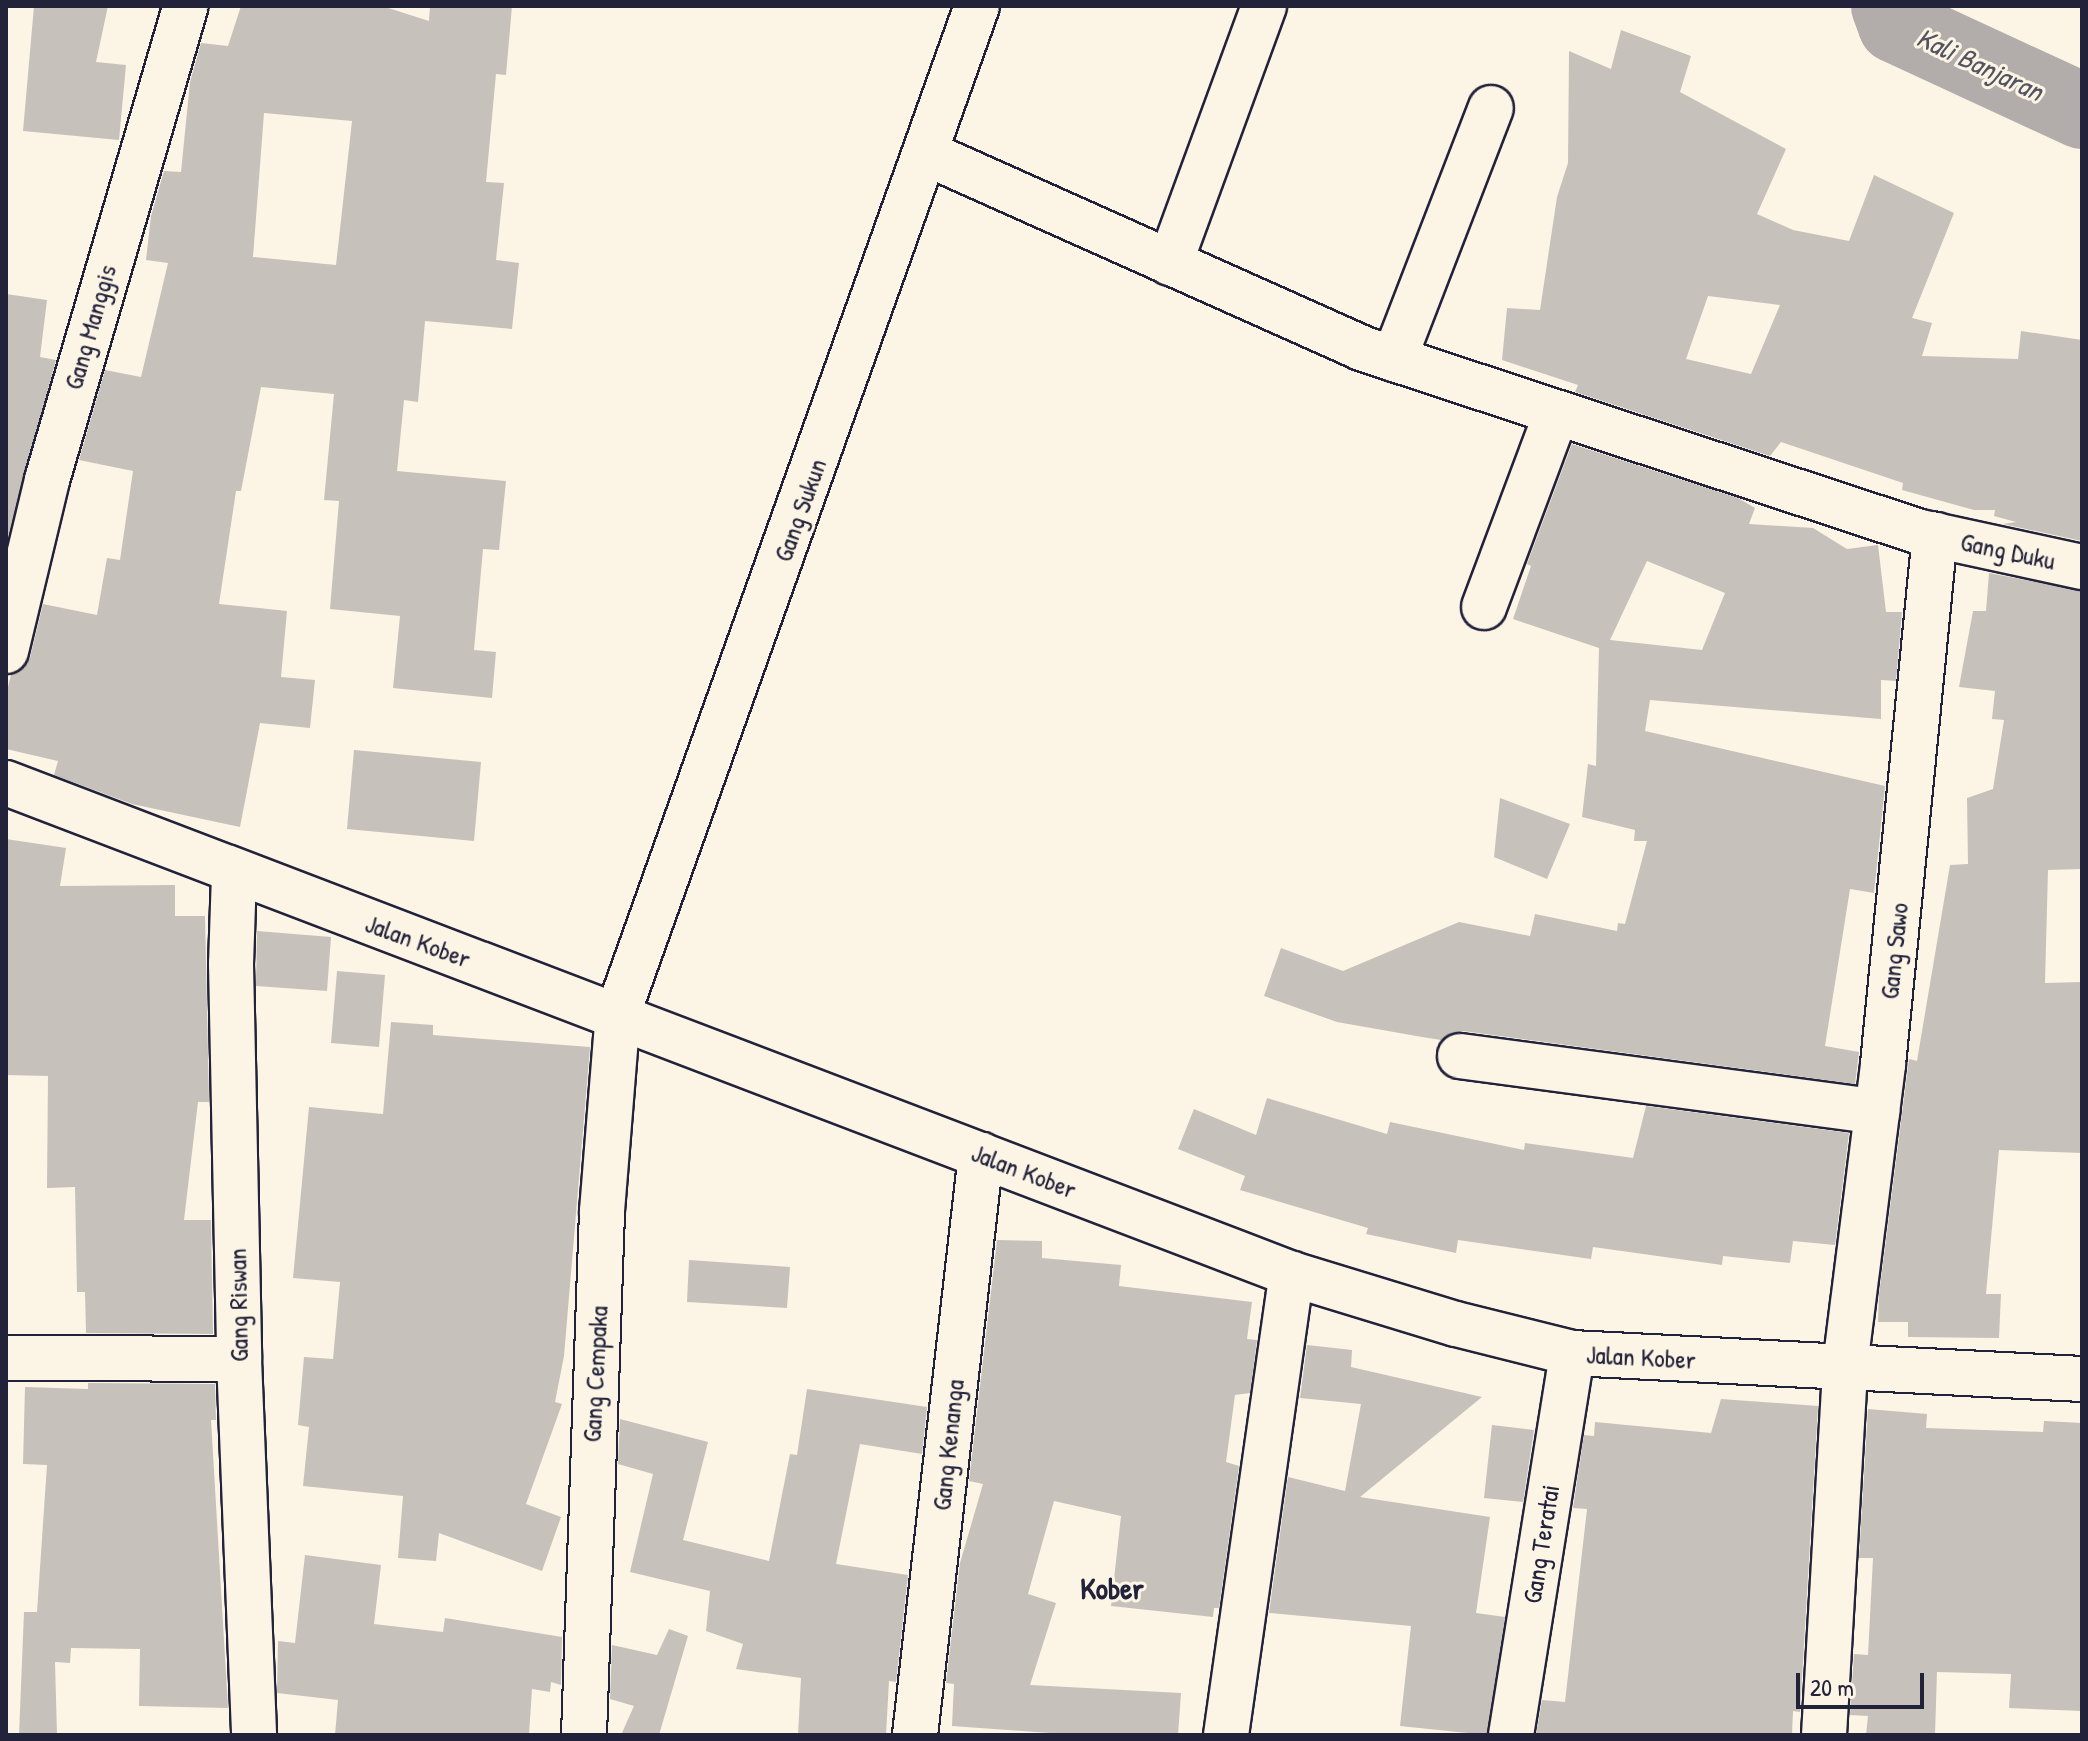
<!DOCTYPE html>
<style>
body{margin:0}
#map{position:relative;width:2088px;height:1741px;overflow:hidden;background:#fcf5e5;font-family:"Patrick Hand",sans-serif}
div>[style]{position:absolute}
.river>*{height:76px;margin:-38px;padding:0 38px;transform-origin:38px;border-radius:38px;background:#b2adab}
.building>*{inset:0;background:#c6c1bb}
.roads{filter:drop-shadow(2px 0 #22223b) drop-shadow(-2px 0 #22223b) drop-shadow(0 2px #22223b) drop-shadow(0 -2px #22223b)}
.minor>*{height:44px;margin:-22px;padding:0 22px;transform-origin:22px;border-radius:22px;background:#fcf5e5}
span{translate:-50% -50%;white-space:nowrap;text-align:center;line-height:1.15;-webkit-text-stroke:6px #fcf5e5;paint-order:stroke}
.street-label{font-size:26px;color:#22223b}
.water-label{font-size:28px;color:#545362;font-style:italic}
.quarter-label{font-size:30px;color:#22223b;font-weight:700}
.frame{position:absolute;inset:0;border:8px solid #22223b;pointer-events:none}
.scale{position:absolute;left:1796px;top:1673px;width:128px;height:36px;box-sizing:border-box;border:4px solid #22223b;border-top:0;padding-left:10px;font-size:24px;line-height:28px;white-space:nowrap;color:#22223b;-webkit-text-stroke:6px #fcf5e5;paint-order:stroke}
</style>
<div id="map">
<div class="river">
<div style="left:1889px;top:6px;width:20px;rotate:70deg"></div>
<div style="left:1896px;top:25px;width:205px;rotate:24.8deg"></div>
</div>
<div class="building">
<div style="clip-path:polygon(34px 6px,108px 6px,96px 62px,126px 65px,119px 140px,23px 131px)"></div>
<div style="clip-path:polygon(evenodd,241px 6px,382px 6px,429px 21px,430px 6px,512px 6px,506px 75px,496px 74px,486px 182px,504px 183px,496px 260px,519px 263px,512px 329px,425px 321px,418px 402px,404px 400px,397px 471px,506px 481px,499px 550px,483px 549px,474px 650px,496px 652px,492px 698px,393px 688px,400px 616px,330px 609px,339px 501px,324px 500px,334px 394px,261px 387px,241px 491px,236px 491px,219px 604px,287px 611px,281px 677px,315px 680px,310px 728px,260px 723px,240px 827px,132px 804px,54px 775px,58px 761px,6px 749px,6px 695px,11px 675px,30px 658px,43px 604px,97px 615px,107px 558px,120px 560px,133px 471px,79px 460px,105px 370px,141px 377px,168px 263px,146px 260px,151px 216px,164px 171px,181px 172px,190px 82px,201px 43px,228px 46px,241px 6px,264px 113px,352px 121px,336px 265px,253px 257px,264px 113px)"></div>
<div style="clip-path:polygon(evenodd,1621px 30px,1691px 56px,1680px 92px,1786px 149px,1757px 214px,1793px 230px,1849px 241px,1874px 175px,1954px 213px,1912px 318px,1932px 323px,1922px 356px,2018px 359px,2021px 331px,2082px 340px,2082px 541px,2003px 524px,2016px 522px,1994px 516px,1995px 510px,1974px 510px,1902px 490px,1903px 483px,1781px 442px,1770px 456px,1575px 392px,1578px 385px,1502px 360px,1507px 308px,1540px 310px,1557px 197px,1568px 163px,1569px 51px,1611px 69px,1621px 30px,1708px 296px,1780px 305px,1751px 374px,1686px 359px,1708px 296px)"></div>
<div style="clip-path:polygon(6px 294px,47px 300px,40px 357px,56px 360px,6px 544px)"></div>
<div style="clip-path:polygon(evenodd,1572px 444px,1738px 498px,1755px 508px,1749px 524px,1813px 528px,1847px 549px,1878px 545px,1886px 612px,1902px 612px,1896px 681px,1881px 680px,1881px 719px,1650px 700px,1645px 731px,1885px 786px,1874px 893px,1850px 889px,1825px 1046px,1859px 1052px,1855px 1084px,1463px 1031px,1441px 1040px,1422px 1037px,1337px 1022px,1264px 996px,1281px 948px,1343px 971px,1459px 922px,1530px 936px,1535px 914px,1617px 931px,1618px 923px,1625px 924px,1647px 841px,1634px 841px,1635px 830px,1582px 817px,1588px 764px,1596px 766px,1599px 648px,1513px 619px,1531px 566px,1527px 564px,1572px 444px,1647px 561px,1725px 593px,1702px 650px,1610px 640px,1647px 561px)"></div>
<div style="clip-path:polygon(1989px 573px,2082px 591px,2082px 869px,2048px 870px,2045px 983px,2082px 982px,2082px 1153px,1999px 1150px,1986px 1294px,2001px 1294px,1999px 1338px,1908px 1337px,1908px 1322px,1878px 1322px,1879px 1295px,1909px 1059px,1917px 1061px,1950px 865px,1968px 864px,1967px 798px,1993px 789px,2004px 720px,1992px 719px,1995px 691px,1959px 687px,1973px 611px,1986px 611px)"></div>
<div style="clip-path:polygon(354px 750px,481px 762px,474px 841px,347px 829px)"></div>
<div style="clip-path:polygon(1500px 798px,1570px 824px,1547px 879px,1494px 857px)"></div>
<div style="clip-path:polygon(6px 839px,66px 848px,60px 886px,175px 885px,175px 916px,205px 916px,209px 1102px,198px 1102px,184px 1220px,211px 1220px,213px 1334px,86px 1333px,85px 1292px,77px 1292px,75px 1187px,47px 1188px,48px 1076px,6px 1075px)"></div>
<div style="clip-path:polygon(257px 931px,331px 937px,327px 991px,256px 986px)"></div>
<div style="clip-path:polygon(337px 971px,385px 975px,379px 1047px,331px 1043px)"></div>
<div style="clip-path:polygon(391px 1022px,433px 1025px,433px 1035px,590px 1047px,564px 1356px,555px 1402px,562px 1404px,526px 1504px,561px 1517px,542px 1571px,439px 1533px,436px 1561px,398px 1558px,403px 1496px,303px 1486px,309px 1427px,298px 1425px,304px 1357px,333px 1359px,340px 1282px,293px 1278px,309px 1107px,383px 1114px)"></div>
<div style="clip-path:polygon(1267px 1098px,1387px 1134px,1390px 1122px,1524px 1150px,1525px 1143px,1633px 1158px,1646px 1106px,1849px 1133px,1835px 1245px,1793px 1241px,1790px 1263px,1723px 1256px,1722px 1265px,1593px 1247px,1591px 1259px,1458px 1240px,1456px 1253px,1366px 1234px,1368px 1228px,1240px 1190px,1245px 1176px,1178px 1149px,1194px 1109px,1256px 1135px)"></div>
<div style="clip-path:polygon(997px 1240px,1042px 1241px,1042px 1258px,1121px 1265px,1119px 1286px,1252px 1302px,1247px 1339px,1257px 1340px,1250px 1393px,1235px 1395px,1226px 1462px,1239px 1466px,1219px 1608px,1214px 1608px,1213px 1617px,1111px 1606px,1121px 1516px,1054px 1501px,1028px 1594px,1056px 1603px,1030px 1685px,1181px 1693px,1178px 1735px,1077px 1735px,952px 1726px,954px 1684px,946px 1683px,960px 1563px,983px 1484px,969px 1481px)"></div>
<div style="clip-path:polygon(689px 1260px,790px 1267px,787px 1308px,687px 1302px)"></div>
<div style="clip-path:polygon(1307px 1345px,1352px 1350px,1351px 1367px,1482px 1397px,1360px 1497px,1490px 1517px,1476px 1613px,1505px 1617px,1487px 1735px,1400px 1726px,1411px 1626px,1269px 1613px,1288px 1477px,1345px 1491px,1361px 1404px,1300px 1398px)"></div>
<div style="clip-path:polygon(88px 1383px,215px 1384px,216px 1420px,211px 1420px,228px 1708px,139px 1706px,140px 1649px,71px 1648px,70px 1663px,55px 1662px,57px 1735px,19px 1735px,24px 1612px,37px 1612px,47px 1465px,23px 1464px,25px 1387px,88px 1389px)"></div>
<div style="clip-path:polygon(807px 1389px,927px 1407px,922px 1454px,860px 1444px,836px 1564px,908px 1575px,896px 1682px,889px 1681px,886px 1735px,798px 1735px,801px 1678px,736px 1669px,743px 1644px,706px 1631px,710px 1591px,630px 1572px,653px 1474px,618px 1464px,620px 1419px,708px 1442px,683px 1540px,769px 1561px,790px 1454px,797px 1455px)"></div>
<div style="clip-path:polygon(1721px 1399px,1818px 1406px,1800px 1712px,1793px 1711px,1792px 1735px,1536px 1735px,1542px 1700px,1565px 1702px,1587px 1509px,1573px 1508px,1584px 1435px,1594px 1436px,1595px 1422px,1711px 1433px)"></div>
<div style="clip-path:polygon(1868px 1409px,1927px 1414px,1926px 1428px,2043px 1432px,2044px 1421px,2082px 1423px,2082px 1711px,2009px 1708px,2011px 1674px,1937px 1672px,1935px 1735px,1866px 1735px,1868px 1716px,1850px 1715px,1854px 1654px,1868px 1655px,1873px 1558px,1859px 1558px)"></div>
<div style="clip-path:polygon(1492px 1425px,1534px 1430px,1523px 1502px,1484px 1498px)"></div>
<div style="clip-path:polygon(305px 1555px,381px 1565px,374px 1624px,443px 1632px,445px 1618px,562px 1637px,561px 1685px,551px 1682px,550px 1692px,532px 1689px,529px 1735px,335px 1735px,338px 1700px,277px 1693px,278px 1641px,295px 1643px)"></div>
<div style="clip-path:polygon(669px 1629px,688px 1636px,659px 1735px,621px 1735px,634px 1706px,610px 1699px,612px 1645px,657px 1655px)"></div>
</div>
<div class="roads">
<div class="minor">
<div style="left:928px;top:154px;width:474px;rotate:24.1deg"></div>
<div style="left:1361px;top:348px;width:589px;rotate:18.22deg"></div>
<div style="left:1920px;top:532px;width:166px;rotate:12.2deg"></div>
<div style="left:1170px;top:263px;width:274px;rotate:-69.9deg"></div>
<div style="left:1394px;top:359px;width:269px;rotate:-68.9deg"></div>
<div style="left:1484px;top:607px;width:206px;rotate:-69.5deg"></div>
<div style="left:6px;top:651px;width:176px;rotate:-76.5deg"></div>
<div style="left:47px;top:480px;width:494px;rotate:-73.7deg"></div>
<div style="left:6px;top:783px;width:1377px;rotate:20.9deg"></div>
<div style="left:1292px;top:1274px;width:171px;rotate:17deg"></div>
<div style="left:1456px;top:1324px;width:120px;rotate:14deg"></div>
<div style="left:1572px;top:1353px;width:511px;rotate:2.92deg"></div>
<div style="left:234px;top:874px;width:90px;rotate:91.9deg"></div>
<div style="left:231px;top:964px;width:395px;rotate:88.8deg"></div>
<div style="left:239px;top:1359px;width:376px;rotate:87.7deg"></div>
<div style="left:1460px;top:1056px;width:421px;rotate:7.6deg"></div>
<div style="left:6px;top:1358px;width:233px;rotate:0.2deg"></div>
<div style="left:584px;top:1735px;width:524px;rotate:-88.03deg"></div>
<div style="left:602px;top:1211px;width:199px;rotate:-85.4deg"></div>
<div style="left:618px;top:1013px;width:1069px;rotate:-70.38deg"></div>
<div style="left:915px;top:1735px;width:584px;rotate:-83.51deg"></div>
<div style="left:1226px;top:1735px;width:466px;rotate:-81.9deg"></div>
<div style="left:1511px;top:1735px;width:387px;rotate:-80.9deg"></div>
<div style="left:1824px;top:1735px;width:370px;rotate:-86.7deg"></div>
<div style="left:1845px;top:1366px;width:304px;rotate:-82.8deg"></div>
<div style="left:1883px;top:1064px;width:532px;rotate:-84.39deg"></div>
</div>
</div>
<div class="street-label">
<span style="left:90px;top:327px;rotate:-74deg">Gang Manggis</span>
<span style="left:800px;top:510px;rotate:-70deg">Gang Sukun</span>
<span style="left:2008px;top:551px;rotate:12deg">Gang Duku</span>
<span style="left:418px;top:941px;rotate:20deg">Jalan Kober</span>
<span style="left:1894px;top:951px;rotate:-84deg">Gang Sawo</span>
<span style="left:1024px;top:1171px;rotate:21deg">Jalan Kober</span>
<span style="left:238px;top:1305px;rotate:-91deg">Gang Riswan</span>
<span style="left:1641px;top:1357px;rotate:3deg">Jalan Kober</span>
<span style="left:595px;top:1374px;rotate:-87deg">Gang Cempaka</span>
<span style="left:948px;top:1445px;rotate:-84deg">Gang Kenanga</span>
<span style="left:1541px;top:1544px;rotate:-81deg">Gang Teratai</span>
</div>
<div class="water-label">
<span style="left:1980px;top:64px;rotate:25deg">Kali Banjaran</span>
</div>
<div class="quarter-label">
<span style="left:1112px;top:1588px">Kober</span>
</div>
<div class="frame"></div>
<div class="scale">20 m</div>
</div>
